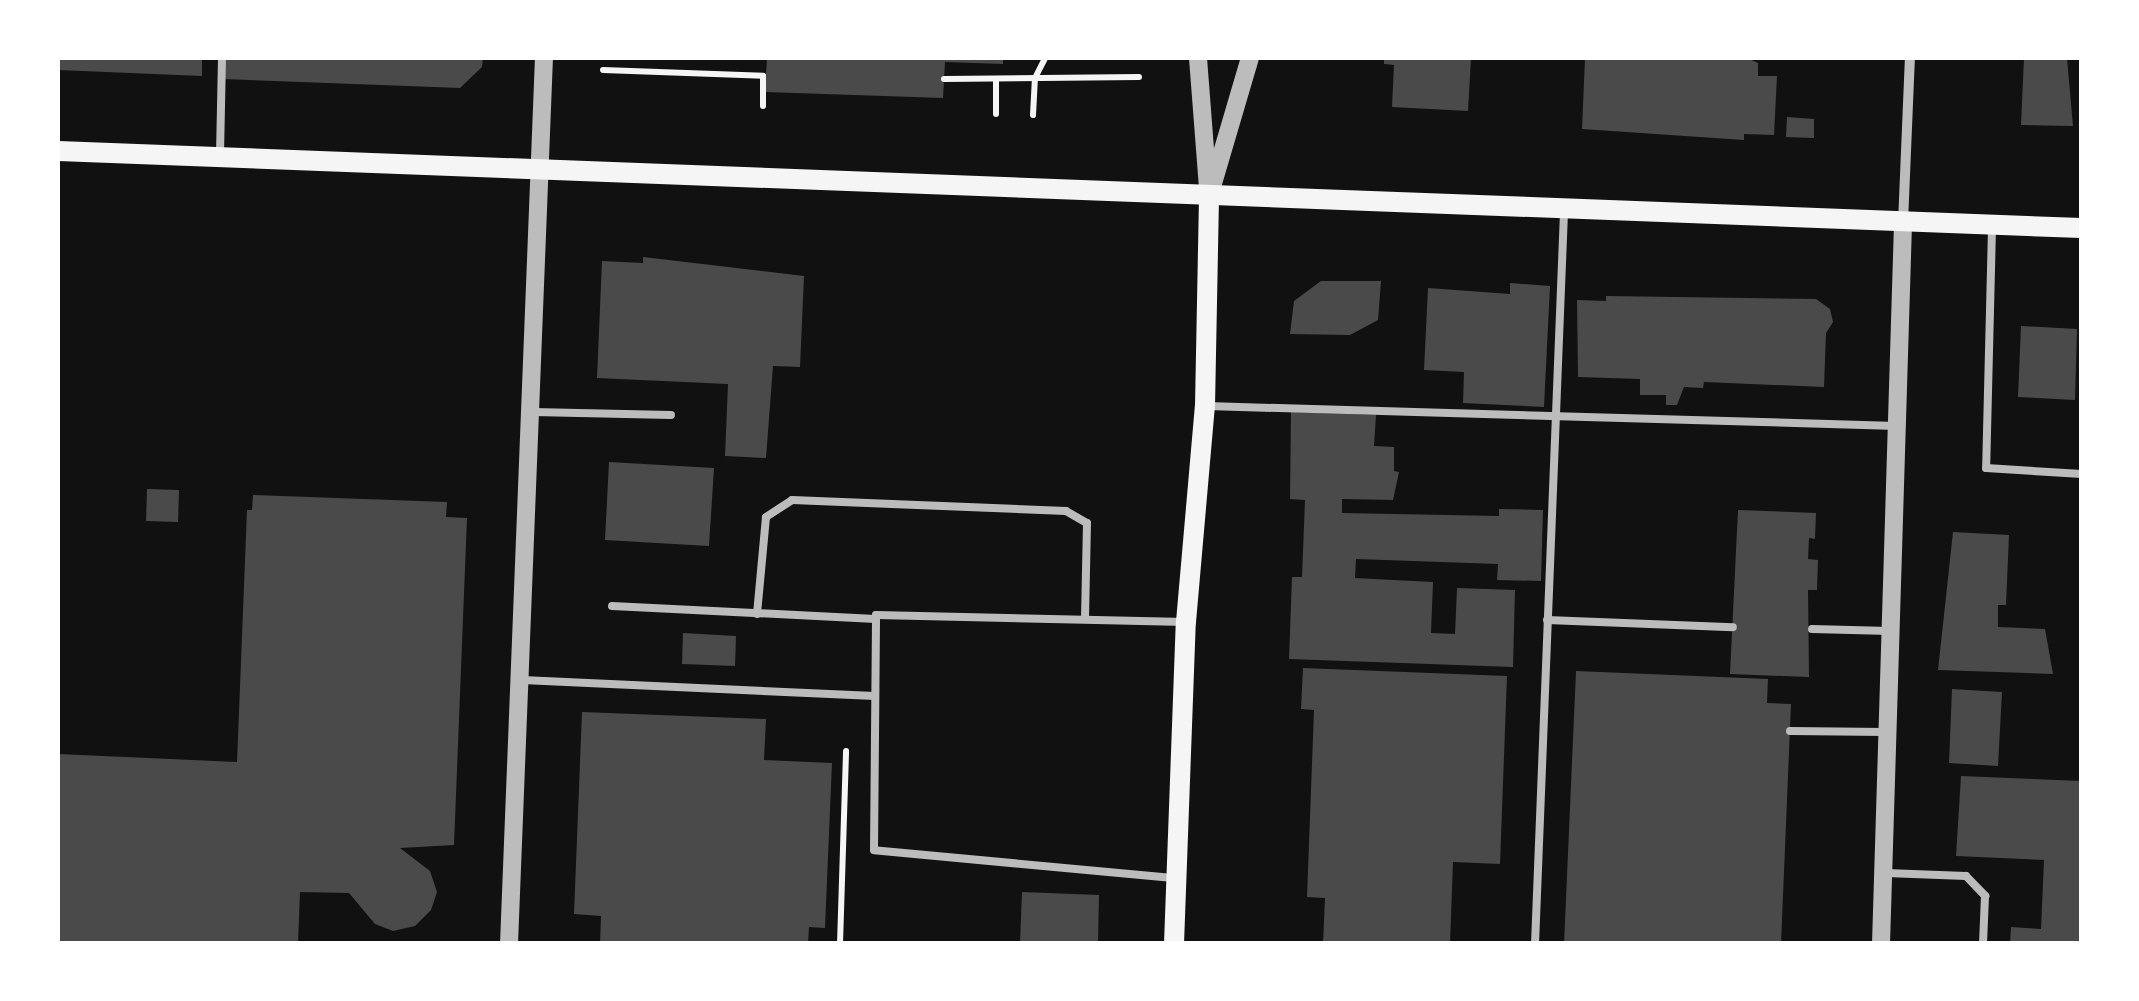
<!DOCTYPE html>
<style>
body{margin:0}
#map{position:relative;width:2139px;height:1001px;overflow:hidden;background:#111;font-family:Signika,sans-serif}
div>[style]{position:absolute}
.building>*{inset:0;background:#4a4a4a}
.path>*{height:6px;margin:-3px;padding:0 3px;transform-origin:3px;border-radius:3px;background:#f5f5f5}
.service>*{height:8px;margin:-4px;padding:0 4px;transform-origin:4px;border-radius:4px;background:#bcbcbc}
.minor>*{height:10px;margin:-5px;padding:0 5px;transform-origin:5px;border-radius:5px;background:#bcbcbc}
.tertiary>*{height:18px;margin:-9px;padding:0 9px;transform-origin:9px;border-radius:9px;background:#bcbcbc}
.secondary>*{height:20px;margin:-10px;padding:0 10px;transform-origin:10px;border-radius:10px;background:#f5f5f5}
span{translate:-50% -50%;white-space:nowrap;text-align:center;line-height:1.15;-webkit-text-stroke:8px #fff;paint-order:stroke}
.frame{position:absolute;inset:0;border:60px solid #fff;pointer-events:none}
</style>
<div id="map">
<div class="building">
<div style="clip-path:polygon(58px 58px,202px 58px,202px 76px,58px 70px)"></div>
<div style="clip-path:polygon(225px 58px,483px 58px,482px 67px,460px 88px,224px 79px)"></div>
<div style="clip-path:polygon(767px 58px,1003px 58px,1003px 64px,945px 62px,943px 98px,765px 92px)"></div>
<div style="clip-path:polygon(1384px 58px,1471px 58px,1468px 111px,1392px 107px,1394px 65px,1384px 64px)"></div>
<div style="clip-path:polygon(1585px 58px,1747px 58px,1758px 63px,1758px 76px,1777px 76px,1774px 135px,1744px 134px,1744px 140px,1582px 129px)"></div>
<div style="clip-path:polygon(2024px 58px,2067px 58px,2073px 126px,2021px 125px)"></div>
<div style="clip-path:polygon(1787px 117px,1814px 119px,1814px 138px,1786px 137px)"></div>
<div style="clip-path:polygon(643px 257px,804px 276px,800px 367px,773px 366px,766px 458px,725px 456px,728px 384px,597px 378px,602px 261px,643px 263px)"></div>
<div style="clip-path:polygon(1321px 281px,1381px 281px,1378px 320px,1350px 335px,1290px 334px,1294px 301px)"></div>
<div style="clip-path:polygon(1510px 283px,1550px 286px,1544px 407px,1463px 403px,1464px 372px,1424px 370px,1428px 288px,1510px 294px)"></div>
<div style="clip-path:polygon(1606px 296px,1816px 299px,1830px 309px,1833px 322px,1826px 333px,1824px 387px,1704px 382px,1703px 388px,1684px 387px,1677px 405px,1666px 405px,1666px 395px,1640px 395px,1640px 379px,1578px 377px,1577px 300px,1606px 301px)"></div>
<div style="clip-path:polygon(2021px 326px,2077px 329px,2075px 400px,2018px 397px)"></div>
<div style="clip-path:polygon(1291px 412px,1376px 415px,1374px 446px,1394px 447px,1394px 471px,1399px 472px,1393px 500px,1342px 499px,1342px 513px,1499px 516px,1499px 509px,1543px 510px,1541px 581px,1497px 580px,1498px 564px,1356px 559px,1355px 578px,1433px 582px,1431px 633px,1455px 634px,1457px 588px,1515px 590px,1513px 667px,1289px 659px,1292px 577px,1302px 577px,1305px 500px,1290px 499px)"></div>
<div style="clip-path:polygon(609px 462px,714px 468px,709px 546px,605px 540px)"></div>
<div style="clip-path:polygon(147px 489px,179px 490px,178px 522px,146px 521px)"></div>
<div style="clip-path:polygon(253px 495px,447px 502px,446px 517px,467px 518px,454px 845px,400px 848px,430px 871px,437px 892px,431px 910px,415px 926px,393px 931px,375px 924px,349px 893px,300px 892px,298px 944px,58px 944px,58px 754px,237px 762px,247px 510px,252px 510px)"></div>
<div style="clip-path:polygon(1738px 510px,1816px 513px,1815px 539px,1809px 538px,1808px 559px,1818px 560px,1817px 590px,1808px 590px,1809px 677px,1730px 674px)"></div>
<div style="clip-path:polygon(1953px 532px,2009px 535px,2006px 605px,1998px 605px,1998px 627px,2045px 629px,2053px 674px,1938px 670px)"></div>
<div style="clip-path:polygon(683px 633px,736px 636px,735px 666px,682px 664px)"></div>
<div style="clip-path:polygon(1303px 668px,1507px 676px,1500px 864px,1453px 862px,1450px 944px,1323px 944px,1325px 898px,1307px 897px,1314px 710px,1301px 709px)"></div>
<div style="clip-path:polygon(1576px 671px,1768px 679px,1767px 703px,1791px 704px,1781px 944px,1564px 944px)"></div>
<div style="clip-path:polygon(1952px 689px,2002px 692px,1998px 766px,1949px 763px)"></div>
<div style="clip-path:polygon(582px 712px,766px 719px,764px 760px,832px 763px,825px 928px,809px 927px,808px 944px,600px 944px,601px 916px,574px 914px)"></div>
<div style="clip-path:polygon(1961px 776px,2082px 781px,2082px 944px,2010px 944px,2011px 927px,2041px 929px,2044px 860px,1956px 856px)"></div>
<div style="clip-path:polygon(1022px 892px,1099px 895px,1098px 944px,1020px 944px)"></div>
</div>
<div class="path">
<div style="left:603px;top:70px;width:160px;rotate:2.1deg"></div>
<div style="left:763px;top:76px;width:30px;rotate:90deg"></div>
<div style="left:944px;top:79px;width:195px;rotate:-0.6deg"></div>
<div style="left:996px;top:114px;width:35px;rotate:-90deg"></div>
<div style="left:1033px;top:115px;width:37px;rotate:-87deg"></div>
<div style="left:1035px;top:78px;width:22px;rotate:-63deg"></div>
<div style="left:840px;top:944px;width:193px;rotate:-88.2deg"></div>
</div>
<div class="service">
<div style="left:220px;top:154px;width:96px;rotate:-88.8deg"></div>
<div style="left:1992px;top:228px;width:240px;rotate:91.4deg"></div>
<div style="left:1986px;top:468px;width:96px;rotate:3.6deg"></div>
<div style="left:1207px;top:406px;width:690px;rotate:1.66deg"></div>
<div style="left:533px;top:412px;width:138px;rotate:1.2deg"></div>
<div style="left:612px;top:606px;width:264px;rotate:2.8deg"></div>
<div style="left:757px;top:614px;width:97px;rotate:-84.7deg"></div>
<div style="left:766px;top:517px;width:31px;rotate:-33deg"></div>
<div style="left:792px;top:500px;width:274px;rotate:2.3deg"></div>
<div style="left:1066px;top:511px;width:24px;rotate:30deg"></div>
<div style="left:1087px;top:523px;width:96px;rotate:91.2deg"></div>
<div style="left:1547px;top:620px;width:186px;rotate:2.2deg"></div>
<div style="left:1812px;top:629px;width:78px;rotate:1.5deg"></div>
<div style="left:522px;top:680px;width:353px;rotate:2.6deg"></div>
<div style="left:1790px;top:731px;width:95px;rotate:0.6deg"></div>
<div style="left:1886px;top:873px;width:80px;rotate:2.1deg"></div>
<div style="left:1966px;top:876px;width:28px;rotate:46deg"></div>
<div style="left:1985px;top:896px;width:48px;rotate:92.4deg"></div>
<div style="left:1173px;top:878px;width:300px;rotate:-174.7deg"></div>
<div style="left:874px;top:850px;width:235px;rotate:-89.5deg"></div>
<div style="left:876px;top:615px;width:310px;rotate:1.3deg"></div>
<div style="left:1535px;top:944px;width:733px;rotate:-87.73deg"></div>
</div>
<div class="minor">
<div style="left:1903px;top:223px;width:165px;rotate:-87.6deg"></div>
</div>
<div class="tertiary">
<div style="left:1198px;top:58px;width:129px;rotate:85.6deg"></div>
<div style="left:1209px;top:197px;width:145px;rotate:-73.6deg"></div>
<div style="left:509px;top:944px;width:887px;rotate:-87.74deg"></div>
<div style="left:1881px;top:944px;width:720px;rotate:-88.25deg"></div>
</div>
<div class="secondary">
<div style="left:58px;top:151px;width:2025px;rotate:2.18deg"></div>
<div style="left:1174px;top:944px;width:322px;rotate:-87.9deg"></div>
<div style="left:1186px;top:622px;width:217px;rotate:-85deg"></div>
<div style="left:1205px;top:406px;width:209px;rotate:-88.9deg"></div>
</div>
<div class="frame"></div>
</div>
